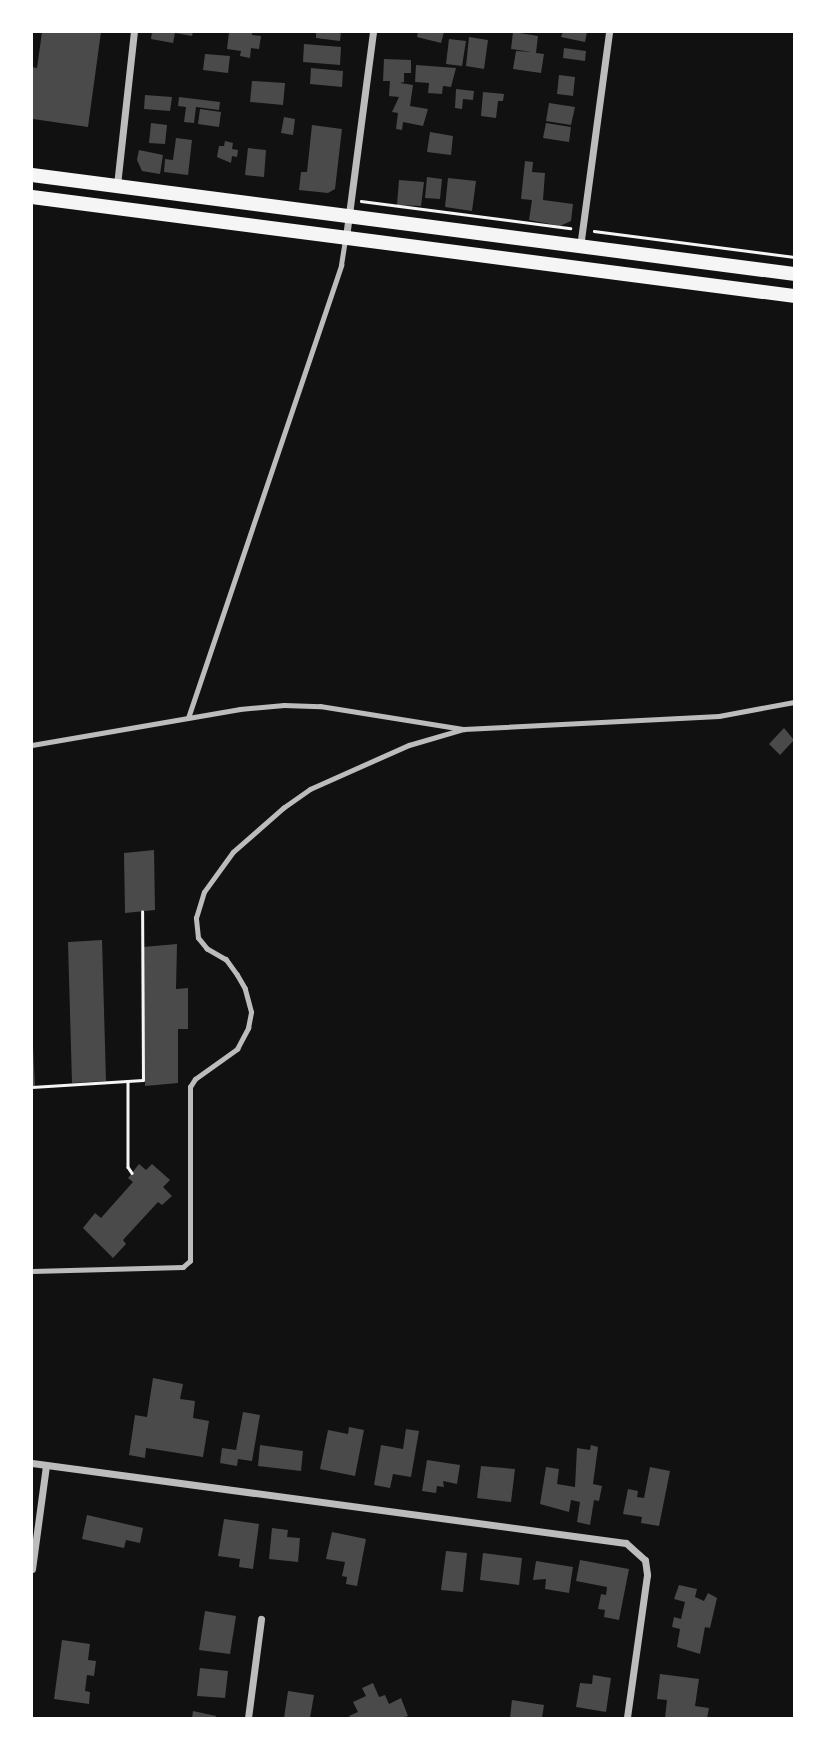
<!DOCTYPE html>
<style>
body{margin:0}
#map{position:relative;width:826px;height:1750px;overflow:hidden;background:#111;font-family:Mulish,sans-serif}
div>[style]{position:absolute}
.building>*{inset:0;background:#4a4a4a}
.path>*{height:2.5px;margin:-1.25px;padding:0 1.25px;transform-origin:1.25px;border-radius:1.25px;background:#f5f5f5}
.service>*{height:4.5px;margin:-2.25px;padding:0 2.25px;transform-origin:2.25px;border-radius:2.25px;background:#bcbcbc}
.minor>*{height:7px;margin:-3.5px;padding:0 3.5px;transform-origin:3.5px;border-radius:3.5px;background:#bcbcbc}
.secondary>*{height:14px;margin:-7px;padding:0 7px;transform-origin:7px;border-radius:7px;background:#f5f5f5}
span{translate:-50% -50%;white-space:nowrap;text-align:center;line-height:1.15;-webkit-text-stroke:7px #fff;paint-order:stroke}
.frame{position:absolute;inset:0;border:33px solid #fff;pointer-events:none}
</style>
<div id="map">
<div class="building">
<div style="clip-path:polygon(42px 32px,101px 32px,88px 127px,33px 119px,32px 67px,37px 68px)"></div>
<div style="clip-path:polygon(152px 32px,193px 32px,192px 36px,175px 33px,173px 43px,151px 39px)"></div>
<div style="clip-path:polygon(229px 32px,252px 32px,252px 35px,261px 36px,259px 49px,251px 48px,250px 58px,240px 56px,241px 51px,227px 49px)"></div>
<div style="clip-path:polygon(316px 32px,341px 32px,340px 41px,316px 38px)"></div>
<div style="clip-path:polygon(418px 32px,444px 32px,441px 43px,417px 37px)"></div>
<div style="clip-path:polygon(513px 32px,538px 36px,536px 53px,544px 54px,541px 73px,513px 69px,516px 51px,532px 52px,511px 49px)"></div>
<div style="clip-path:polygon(563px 32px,587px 32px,585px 42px,561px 37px)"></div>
<div style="clip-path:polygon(469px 37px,488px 40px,484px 69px,466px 66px)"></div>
<div style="clip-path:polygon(449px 39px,466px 41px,462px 66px,446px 64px)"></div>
<div style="clip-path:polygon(304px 44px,341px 47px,340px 65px,303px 62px)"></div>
<div style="clip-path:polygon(564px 48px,586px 51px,585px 61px,563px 58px)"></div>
<div style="clip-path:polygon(205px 54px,230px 56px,228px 73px,203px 70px)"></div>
<div style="clip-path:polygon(384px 59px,411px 60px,411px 73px,404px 73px,404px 82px,400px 83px,413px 85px,410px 106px,428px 109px,423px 126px,403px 122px,402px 130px,396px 129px,398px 113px,392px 112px,399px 97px,389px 96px,390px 81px,383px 81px)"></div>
<div style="clip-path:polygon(416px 65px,456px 68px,451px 87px,443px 86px,442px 94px,428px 93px,429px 83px,415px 82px)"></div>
<div style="clip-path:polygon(311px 68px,343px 71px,342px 87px,310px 84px)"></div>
<div style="clip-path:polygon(559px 75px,575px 77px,573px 96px,557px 94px)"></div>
<div style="clip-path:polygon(252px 81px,285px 83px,283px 105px,250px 102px)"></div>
<div style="clip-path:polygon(456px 89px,474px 91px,473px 100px,463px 99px,462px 109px,455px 108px)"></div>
<div style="clip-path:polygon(483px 92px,504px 94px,503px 101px,498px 101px,496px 118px,481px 116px)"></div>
<div style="clip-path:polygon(145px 95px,172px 97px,170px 111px,144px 109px)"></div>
<div style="clip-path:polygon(179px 97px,220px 102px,219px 110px,196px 107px,194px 123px,184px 122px,186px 107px,178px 106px)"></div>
<div style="clip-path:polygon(549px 103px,575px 107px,571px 125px,546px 121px)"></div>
<div style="clip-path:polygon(200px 109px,221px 112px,219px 127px,198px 124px)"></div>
<div style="clip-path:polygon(284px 117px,295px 119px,293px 135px,281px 133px)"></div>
<div style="clip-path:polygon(151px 123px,167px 125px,165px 144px,149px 143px)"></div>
<div style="clip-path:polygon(546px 123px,571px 127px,569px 142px,543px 138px)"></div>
<div style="clip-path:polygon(312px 125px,342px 129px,335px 189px,328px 193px,299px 190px,301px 172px,307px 172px)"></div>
<div style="clip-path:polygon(430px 132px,453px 136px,451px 155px,427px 152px)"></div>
<div style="clip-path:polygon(176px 138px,192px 140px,188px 175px,164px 172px,165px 159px,173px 160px)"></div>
<div style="clip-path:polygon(225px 141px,233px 143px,232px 149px,238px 150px,237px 157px,232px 156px,231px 163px,217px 157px,219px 146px,224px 146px)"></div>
<div style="clip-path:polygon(248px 148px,266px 150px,264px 177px,245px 175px)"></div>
<div style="clip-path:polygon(139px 150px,163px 155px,160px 174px,142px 171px,137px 160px)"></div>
<div style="clip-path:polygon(525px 161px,533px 162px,532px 172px,545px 173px,543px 200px,573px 204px,571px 221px,560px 226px,529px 220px,532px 200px,521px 199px)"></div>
<div style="clip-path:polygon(427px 177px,442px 179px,440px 199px,425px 198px)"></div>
<div style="clip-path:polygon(448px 178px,476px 181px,472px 211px,445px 207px)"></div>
<div style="clip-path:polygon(399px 180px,424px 182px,421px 206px,397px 205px)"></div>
<div style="clip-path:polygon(784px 728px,794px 740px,780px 755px,769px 744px)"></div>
<div style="clip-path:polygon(154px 850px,155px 910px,125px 913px,124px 853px)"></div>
<div style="clip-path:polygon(102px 940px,106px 1081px,72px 1083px,68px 942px)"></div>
<div style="clip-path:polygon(177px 944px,176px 989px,188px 988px,188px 1029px,178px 1029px,178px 1083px,145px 1086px,143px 947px)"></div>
<div style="clip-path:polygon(32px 1028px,35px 1086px,32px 1086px)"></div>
<div style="clip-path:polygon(139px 1164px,146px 1170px,152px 1164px,170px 1180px,163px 1187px,172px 1196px,162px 1205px,158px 1202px,123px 1240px,126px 1244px,113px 1258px,83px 1228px,95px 1213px,101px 1218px,133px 1182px,128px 1178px)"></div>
<div style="clip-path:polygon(153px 1378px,183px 1384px,180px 1399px,195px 1401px,193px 1418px,209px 1421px,203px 1457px,146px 1448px,145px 1458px,129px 1455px,135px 1415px,147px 1417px)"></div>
<div style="clip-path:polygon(243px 1412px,260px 1415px,252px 1461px,238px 1459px,237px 1466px,220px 1463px,222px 1448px,236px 1450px)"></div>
<div style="clip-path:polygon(349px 1427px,364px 1430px,355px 1476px,320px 1469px,328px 1430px,348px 1434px)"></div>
<div style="clip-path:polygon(406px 1429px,419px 1431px,411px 1477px,393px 1474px,390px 1488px,374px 1485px,381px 1445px,403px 1449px)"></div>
<div style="clip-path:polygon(260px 1445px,303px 1451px,301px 1471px,258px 1466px)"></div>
<div style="clip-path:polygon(591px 1445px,598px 1447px,593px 1484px,602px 1486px,599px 1501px,594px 1500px,590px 1525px,577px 1522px,580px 1502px,571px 1500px,569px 1512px,540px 1504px,546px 1467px,559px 1469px,557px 1484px,575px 1487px,577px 1448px,590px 1450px)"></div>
<div style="clip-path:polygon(427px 1460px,460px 1465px,457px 1484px,443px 1481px,444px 1487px,437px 1486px,436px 1493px,422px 1491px)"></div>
<div style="clip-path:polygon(481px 1466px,515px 1469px,511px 1502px,477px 1498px)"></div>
<div style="clip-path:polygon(650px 1467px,670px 1471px,659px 1526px,641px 1523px,642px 1517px,623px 1514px,628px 1489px,638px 1491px,637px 1497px,644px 1498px)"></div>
<div style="clip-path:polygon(87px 1515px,143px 1528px,140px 1543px,126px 1540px,124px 1548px,82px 1539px)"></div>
<div style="clip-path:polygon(224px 1519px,259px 1524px,253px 1569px,239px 1567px,240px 1559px,218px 1556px)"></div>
<div style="clip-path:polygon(272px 1528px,288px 1530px,287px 1537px,300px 1538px,298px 1562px,269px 1559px)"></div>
<div style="clip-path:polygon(332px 1532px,366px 1539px,357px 1586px,346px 1584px,347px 1577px,342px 1576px,345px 1562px,326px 1559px)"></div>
<div style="clip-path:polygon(446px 1551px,467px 1553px,463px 1592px,441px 1590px)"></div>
<div style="clip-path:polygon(483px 1553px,522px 1558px,519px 1585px,480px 1580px)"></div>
<div style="clip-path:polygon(580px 1560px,629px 1569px,619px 1620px,604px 1617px,605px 1610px,598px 1609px,601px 1594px,606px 1595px,607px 1587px,576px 1581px)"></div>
<div style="clip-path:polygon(536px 1561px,573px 1567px,569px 1593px,545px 1589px,546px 1579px,533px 1580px)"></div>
<div style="clip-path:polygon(679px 1585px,697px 1589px,695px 1597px,704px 1601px,708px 1593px,717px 1598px,710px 1628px,705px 1627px,700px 1654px,677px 1647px,680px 1629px,672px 1627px,674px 1617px,681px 1619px,685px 1602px,674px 1599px)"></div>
<div style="clip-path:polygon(205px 1611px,236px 1616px,230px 1654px,199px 1650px)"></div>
<div style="clip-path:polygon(62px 1640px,90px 1644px,88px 1660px,96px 1661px,94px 1676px,87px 1675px,85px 1691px,90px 1692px,89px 1704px,54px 1699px)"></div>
<div style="clip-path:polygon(200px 1668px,228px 1671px,225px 1698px,197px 1696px)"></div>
<div style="clip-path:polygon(660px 1674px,699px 1679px,695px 1706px,709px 1708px,707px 1718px,665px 1718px,667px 1700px,657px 1699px)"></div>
<div style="clip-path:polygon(593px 1675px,611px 1678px,606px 1712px,576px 1707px,580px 1683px,592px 1684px)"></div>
<div style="clip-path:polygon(373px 1683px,379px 1697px,385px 1695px,389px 1704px,401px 1698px,408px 1716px,401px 1718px,350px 1718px,349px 1716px,358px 1712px,353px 1702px,366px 1696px,362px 1688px)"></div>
<div style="clip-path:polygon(288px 1691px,314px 1695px,310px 1718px,284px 1718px)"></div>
<div style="clip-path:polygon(512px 1700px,544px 1705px,542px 1718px,510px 1718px)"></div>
<div style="clip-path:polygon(193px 1711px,216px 1716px,215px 1718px,192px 1718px)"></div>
</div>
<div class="path">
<div style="left:361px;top:201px;width:211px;rotate:7.4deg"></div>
<div style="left:594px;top:231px;width:202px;rotate:7.4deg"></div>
<div style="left:128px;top:1081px;width:86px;rotate:90deg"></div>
<div style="left:128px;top:1167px;width:7px;rotate:56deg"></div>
<div style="left:32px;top:1087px;width:111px;rotate:-3.6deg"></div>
<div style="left:143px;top:1080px;width:168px;rotate:-90.3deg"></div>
</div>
<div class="service">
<div style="left:188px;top:718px;width:478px;rotate:-71.3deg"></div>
<div style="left:341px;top:265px;width:25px;rotate:-81deg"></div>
<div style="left:32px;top:745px;width:211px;rotate:-9.8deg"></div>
<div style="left:240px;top:709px;width:44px;rotate:-5.2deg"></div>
<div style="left:284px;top:705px;width:36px;rotate:2deg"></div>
<div style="left:320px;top:706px;width:146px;rotate:9.1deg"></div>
<div style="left:464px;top:729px;width:255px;rotate:-2.9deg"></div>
<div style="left:719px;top:716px;width:76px;rotate:-10.6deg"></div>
<div style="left:32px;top:1271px;width:151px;rotate:-1.5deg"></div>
<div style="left:183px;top:1267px;width:9px;rotate:-41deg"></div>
<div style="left:190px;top:1261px;width:174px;rotate:-90deg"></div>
<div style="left:190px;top:1087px;width:9px;rotate:-58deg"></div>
<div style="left:195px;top:1079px;width:52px;rotate:-35.5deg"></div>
<div style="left:237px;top:1049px;width:24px;rotate:-62deg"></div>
<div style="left:248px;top:1028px;width:16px;rotate:-79deg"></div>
<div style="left:251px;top:1012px;width:24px;rotate:-105deg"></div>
<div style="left:245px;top:989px;width:16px;rotate:-120deg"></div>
<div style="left:237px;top:975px;width:19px;rotate:-126deg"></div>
<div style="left:226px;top:960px;width:22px;rotate:-150deg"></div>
<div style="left:207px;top:949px;width:14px;rotate:-129deg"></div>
<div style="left:198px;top:938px;width:20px;rotate:-96deg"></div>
<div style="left:196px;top:918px;width:27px;rotate:-73deg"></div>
<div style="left:204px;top:892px;width:49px;rotate:-54.1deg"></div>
<div style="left:233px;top:852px;width:67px;rotate:-41.3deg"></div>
<div style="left:283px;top:808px;width:33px;rotate:-35deg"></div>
<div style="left:310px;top:789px;width:108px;rotate:-24deg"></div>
<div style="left:409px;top:745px;width:57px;rotate:-16.2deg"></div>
</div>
<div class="minor">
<div style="left:117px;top:185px;width:154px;rotate:-83.7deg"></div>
<div style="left:346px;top:237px;width:207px;rotate:-82.5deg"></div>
<div style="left:580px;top:247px;width:217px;rotate:-82.3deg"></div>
<div style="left:32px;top:1463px;width:599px;rotate:7.67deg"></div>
<div style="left:626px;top:1543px;width:25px;rotate:42deg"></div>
<div style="left:645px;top:1560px;width:15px;rotate:82deg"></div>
<div style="left:647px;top:1575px;width:144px;rotate:98deg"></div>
<div style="left:32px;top:1569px;width:105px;rotate:-82.3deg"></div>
<div style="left:248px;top:1718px;width:100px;rotate:-82.5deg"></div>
</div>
<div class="secondary">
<div style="left:32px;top:175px;width:768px;rotate:7.4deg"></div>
<div style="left:32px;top:197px;width:768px;rotate:7.4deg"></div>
</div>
<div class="frame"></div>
</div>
